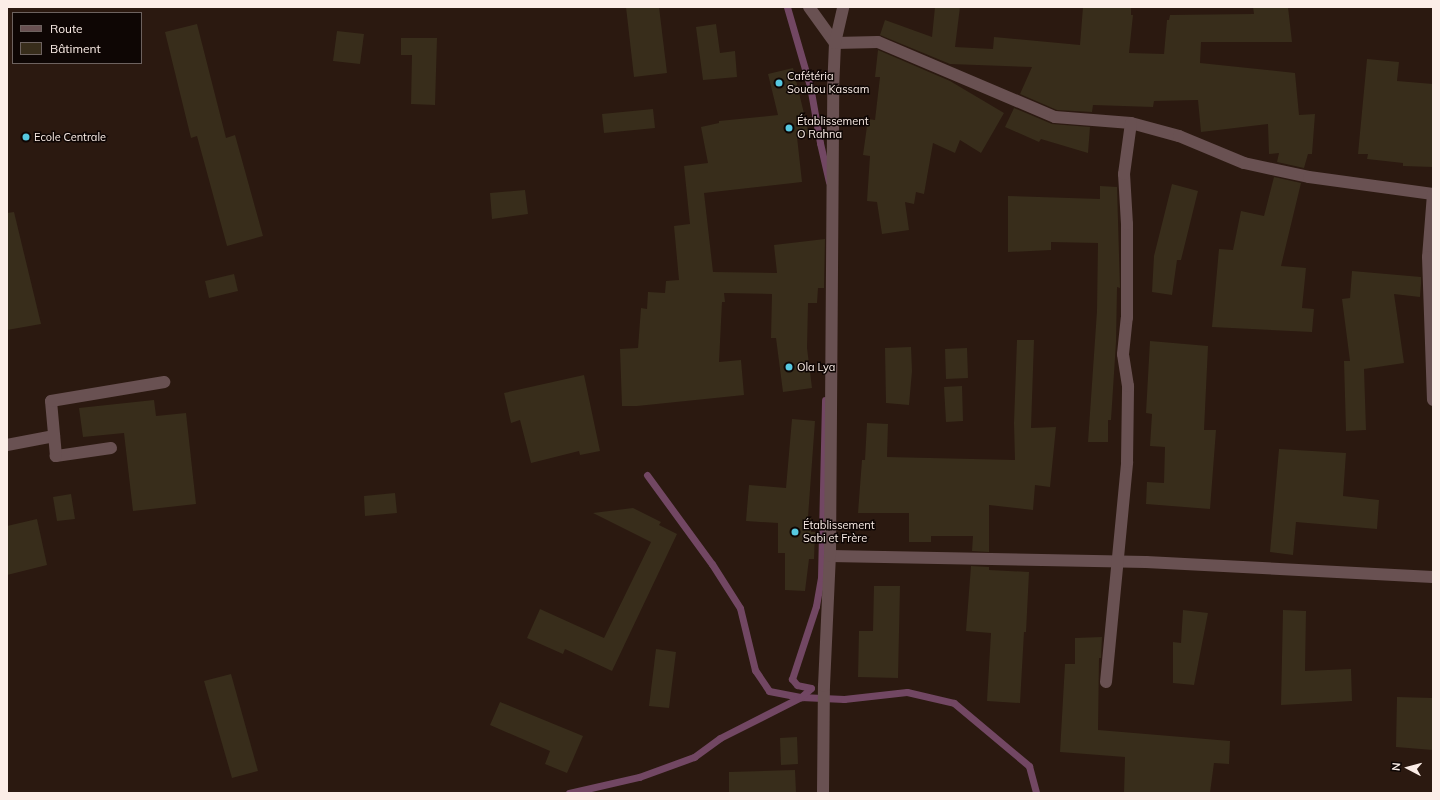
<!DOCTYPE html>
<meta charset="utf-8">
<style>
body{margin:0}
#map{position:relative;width:1440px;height:800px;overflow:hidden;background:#2b1910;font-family:Mulish,sans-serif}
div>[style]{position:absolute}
.stream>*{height:7px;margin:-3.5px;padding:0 3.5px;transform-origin:3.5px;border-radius:3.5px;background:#724763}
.building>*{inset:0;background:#382d1b}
.minor>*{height:12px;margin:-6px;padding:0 6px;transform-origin:6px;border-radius:6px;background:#695152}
.dots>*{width:11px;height:11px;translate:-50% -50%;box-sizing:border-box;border:2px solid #0e0604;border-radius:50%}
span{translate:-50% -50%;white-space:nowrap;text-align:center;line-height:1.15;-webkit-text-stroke:3px #0e0604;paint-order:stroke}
.poi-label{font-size:11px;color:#fbede7}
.left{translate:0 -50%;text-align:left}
.frame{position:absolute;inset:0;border:8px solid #fbede7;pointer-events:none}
.legend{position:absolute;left:12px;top:12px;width:130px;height:52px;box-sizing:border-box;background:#0e0604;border:1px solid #6d625f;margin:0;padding:5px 7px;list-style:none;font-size:12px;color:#fbede7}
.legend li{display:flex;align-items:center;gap:8px;height:20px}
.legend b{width:20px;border:1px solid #6d625f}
.north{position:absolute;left:1388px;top:748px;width:40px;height:40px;-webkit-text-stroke:3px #0e0604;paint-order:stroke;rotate:276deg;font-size:11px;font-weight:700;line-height:16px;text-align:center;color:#fbede7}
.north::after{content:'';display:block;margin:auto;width:14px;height:18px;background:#fbede7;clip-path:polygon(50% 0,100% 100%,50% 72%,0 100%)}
</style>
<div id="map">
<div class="stream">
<div style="left:787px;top:7px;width:82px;rotate:73.8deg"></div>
<div style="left:810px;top:86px;width:58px;rotate:80deg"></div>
<div style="left:820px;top:143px;width:40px;rotate:77deg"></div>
<div style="left:647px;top:475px;width:110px;rotate:53.9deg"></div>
<div style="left:712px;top:564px;width:52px;rotate:57.5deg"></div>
<div style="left:740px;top:608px;width:64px;rotate:76.4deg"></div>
<div style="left:755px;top:670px;width:25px;rotate:56deg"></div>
<div style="left:769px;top:691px;width:33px;rotate:11deg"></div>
<div style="left:801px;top:697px;width:43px;rotate:2.7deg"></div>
<div style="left:844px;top:699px;width:63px;rotate:-6.3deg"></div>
<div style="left:907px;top:692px;width:48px;rotate:13.2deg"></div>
<div style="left:954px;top:703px;width:98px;rotate:40deg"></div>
<div style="left:1029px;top:766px;width:28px;rotate:75deg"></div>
<div style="left:569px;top:793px;width:72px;rotate:-12.9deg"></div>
<div style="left:639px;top:777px;width:59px;rotate:-20deg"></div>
<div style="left:694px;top:757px;width:32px;rotate:-36deg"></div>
<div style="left:720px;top:738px;width:91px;rotate:-26.8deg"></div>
<div style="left:801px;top:697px;width:13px;rotate:-42deg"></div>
<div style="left:811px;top:688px;width:14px;rotate:-168deg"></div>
<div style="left:797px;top:685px;width:8px;rotate:-130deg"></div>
<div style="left:792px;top:679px;width:77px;rotate:-71.8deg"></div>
<div style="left:816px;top:606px;width:28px;rotate:-80deg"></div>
<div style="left:821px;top:578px;width:178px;rotate:-88.7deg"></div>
</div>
<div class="building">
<div style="clip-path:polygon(626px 7px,659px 7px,667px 73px,634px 77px)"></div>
<div style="clip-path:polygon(935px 7px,960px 7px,955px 47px,993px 49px,994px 37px,1080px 45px,1083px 7px,1131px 7px,1131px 15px,1133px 15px,1129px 53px,1164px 54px,1167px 20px,1169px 20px,1170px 15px,1254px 14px,1253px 7px,1288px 7px,1292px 42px,1201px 42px,1200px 63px,1295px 73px,1299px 115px,1315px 114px,1312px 154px,1308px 154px,1304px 168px,1277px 162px,1279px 153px,1269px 154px,1268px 124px,1201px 132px,1198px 100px,1154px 101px,1153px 107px,1093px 105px,1092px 112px,1057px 110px,1020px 94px,1032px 67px,950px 64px,880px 35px,885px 20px,932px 37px)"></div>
<div style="clip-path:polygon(197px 24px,226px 138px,235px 135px,263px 236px,227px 246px,197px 136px,191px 138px,165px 32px)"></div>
<div style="clip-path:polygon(716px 24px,720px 53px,735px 51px,737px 77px,703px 80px,696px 27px)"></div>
<div style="clip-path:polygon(337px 31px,364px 34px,360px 64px,333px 61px)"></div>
<div style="clip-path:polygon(401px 38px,437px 38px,435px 105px,411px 104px,412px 55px,401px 55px)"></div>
<div style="clip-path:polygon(878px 50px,950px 81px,1004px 113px,981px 153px,960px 140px,955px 153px,933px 143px,924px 194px,916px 192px,914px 204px,905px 202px,909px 230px,882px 234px,877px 202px,867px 201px,870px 156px,863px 155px,868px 119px,875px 120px,880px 77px,875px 77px)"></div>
<div style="clip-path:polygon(1367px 59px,1399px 62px,1397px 81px,1433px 84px,1433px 167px,1403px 166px,1403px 163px,1367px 159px,1368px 154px,1358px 154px)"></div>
<div style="clip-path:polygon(793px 68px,809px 134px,797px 137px,802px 182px,704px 193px,713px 272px,777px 273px,774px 245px,825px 239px,824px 288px,818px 288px,817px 303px,808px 303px,807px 348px,812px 388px,783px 392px,776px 338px,771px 338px,772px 294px,724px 293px,725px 302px,722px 302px,719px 362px,741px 360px,744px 395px,637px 406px,622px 406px,620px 349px,638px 348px,641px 308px,647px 309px,648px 292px,665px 293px,666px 281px,679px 280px,674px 226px,690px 224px,684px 166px,708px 163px,701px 127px,719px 123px,719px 121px,778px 115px,768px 74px)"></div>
<div style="clip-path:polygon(1014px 108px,1052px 124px,1090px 127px,1088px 153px,1041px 139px,1039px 142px,1005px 127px)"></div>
<div style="clip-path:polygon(653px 109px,655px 128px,604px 133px,602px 114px)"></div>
<div style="clip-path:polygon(1274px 177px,1301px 183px,1281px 266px,1306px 268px,1302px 308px,1314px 309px,1312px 332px,1212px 327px,1219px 249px,1233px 250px,1241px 211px,1264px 216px)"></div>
<div style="clip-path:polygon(1172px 184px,1198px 191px,1181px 260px,1177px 260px,1172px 295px,1152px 292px,1154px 256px)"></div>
<div style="clip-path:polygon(1100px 186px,1117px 187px,1120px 288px,1117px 287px,1116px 342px,1111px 420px,1108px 420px,1108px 442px,1088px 442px,1097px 311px,1098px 243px,1051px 242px,1051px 250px,1008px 252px,1008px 196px,1100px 199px)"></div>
<div style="clip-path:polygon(525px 190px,528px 214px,492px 219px,490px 193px)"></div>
<div style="clip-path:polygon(14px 212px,41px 324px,7px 330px,7px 213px)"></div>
<div style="clip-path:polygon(1352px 271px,1421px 277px,1421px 284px,1420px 297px,1394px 294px,1404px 363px,1364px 369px,1366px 430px,1346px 431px,1344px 361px,1350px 361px,1342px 299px,1350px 298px)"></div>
<div style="clip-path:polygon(234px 274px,238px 291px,209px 298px,205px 281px)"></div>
<div style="clip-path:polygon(1017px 340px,1034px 340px,1031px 428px,1056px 427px,1050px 487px,1035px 485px,1033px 510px,989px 505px,989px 552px,972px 551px,973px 536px,931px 536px,931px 542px,909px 542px,909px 513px,858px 513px,862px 460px,865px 460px,867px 423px,888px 424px,887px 457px,1015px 460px,1014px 423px)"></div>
<div style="clip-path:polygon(1150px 341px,1208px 346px,1204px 430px,1216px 430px,1210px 509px,1146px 504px,1147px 482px,1164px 483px,1165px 447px,1150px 446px,1152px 414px,1146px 413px)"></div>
<div style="clip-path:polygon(911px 347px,912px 371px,909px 405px,886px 403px,885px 348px)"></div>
<div style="clip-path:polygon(967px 348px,968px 378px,946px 379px,945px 349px)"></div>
<div style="clip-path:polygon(584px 375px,600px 451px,580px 455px,579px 451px,531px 463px,520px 420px,511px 423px,504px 393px)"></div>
<div style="clip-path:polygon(962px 386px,963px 421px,946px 422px,944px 387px)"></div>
<div style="clip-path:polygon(154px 400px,156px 416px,186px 413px,196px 504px,133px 511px,124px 433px,83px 437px,79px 408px)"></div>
<div style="clip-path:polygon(792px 419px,815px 421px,808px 517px,811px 517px,811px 532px,815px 532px,814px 559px,809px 559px,805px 591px,785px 590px,785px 553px,778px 553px,778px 523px,746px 521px,749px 485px,786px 488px)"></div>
<div style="clip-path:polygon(1279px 449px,1346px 453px,1343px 496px,1379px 500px,1377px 529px,1296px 522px,1293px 555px,1270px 552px)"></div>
<div style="clip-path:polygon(395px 493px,397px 513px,365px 516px,364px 496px)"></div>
<div style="clip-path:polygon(71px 494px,75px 519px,57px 521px,53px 497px)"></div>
<div style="clip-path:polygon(633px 508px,661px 522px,659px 525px,677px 534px,612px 671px,565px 649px,563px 654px,527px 638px,540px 609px,604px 638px,651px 542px,593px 513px)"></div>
<div style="clip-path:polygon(37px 519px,47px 565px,7px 575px,7px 526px)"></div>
<div style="clip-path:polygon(971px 566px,989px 567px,989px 570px,1029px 572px,1026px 632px,1024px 632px,1020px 703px,987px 701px,991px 633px,966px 631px)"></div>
<div style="clip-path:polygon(874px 586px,900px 586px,898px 678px,858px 677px,859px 631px,873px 631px)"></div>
<div style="clip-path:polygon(1183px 610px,1208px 613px,1194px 685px,1173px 683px,1173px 642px,1181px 643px)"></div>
<div style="clip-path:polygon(1283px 610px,1306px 611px,1305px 671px,1351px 669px,1352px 701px,1281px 705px)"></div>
<div style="clip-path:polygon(1102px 637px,1101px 658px,1099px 658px,1098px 730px,1230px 741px,1229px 764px,1214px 763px,1210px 793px,1124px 793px,1125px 757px,1060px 752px,1065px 664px,1075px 664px,1075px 638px)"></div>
<div style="clip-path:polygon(656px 649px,676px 652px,669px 708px,649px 706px)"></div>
<div style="clip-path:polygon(231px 674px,258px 771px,232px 778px,204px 681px)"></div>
<div style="clip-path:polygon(1397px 697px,1433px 698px,1433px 750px,1396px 747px)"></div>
<div style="clip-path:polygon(500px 702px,583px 736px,567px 773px,545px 764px,550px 751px,490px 725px)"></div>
<div style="clip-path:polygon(797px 737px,798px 764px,781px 765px,780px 738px)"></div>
<div style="clip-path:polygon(795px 770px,796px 793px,729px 793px,729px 772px)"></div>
</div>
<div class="minor">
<div style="left:809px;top:7px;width:44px;rotate:54.2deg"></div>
<div style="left:835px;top:43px;width:43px;rotate:-1.3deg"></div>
<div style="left:878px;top:42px;width:192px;rotate:23deg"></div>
<div style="left:1055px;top:117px;width:76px;rotate:4.5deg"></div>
<div style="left:1131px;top:123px;width:50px;rotate:15.2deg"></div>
<div style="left:1179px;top:136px;width:70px;rotate:22.6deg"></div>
<div style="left:1244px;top:163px;width:66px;rotate:12.2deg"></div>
<div style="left:1309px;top:177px;width:125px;rotate:7.8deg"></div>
<div style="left:1433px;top:194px;width:63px;rotate:94.5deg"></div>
<div style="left:1428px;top:257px;width:143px;rotate:88deg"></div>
<div style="left:7px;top:445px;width:48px;rotate:-10.8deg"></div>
<div style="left:111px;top:448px;width:56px;rotate:171.7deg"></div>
<div style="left:56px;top:456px;width:55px;rotate:-95.2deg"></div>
<div style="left:51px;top:401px;width:115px;rotate:-9.5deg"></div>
<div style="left:830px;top:556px;width:316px;rotate:1.1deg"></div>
<div style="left:1146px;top:562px;width:287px;rotate:3deg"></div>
<div style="left:1106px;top:682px;width:221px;rotate:-84.5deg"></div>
<div style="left:1127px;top:462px;width:76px;rotate:-89.2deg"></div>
<div style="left:1128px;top:386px;width:32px;rotate:-99deg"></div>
<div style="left:1123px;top:354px;width:36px;rotate:-84deg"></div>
<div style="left:1127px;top:318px;width:94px;rotate:-90deg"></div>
<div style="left:1127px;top:224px;width:50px;rotate:-93.4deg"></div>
<div style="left:1124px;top:174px;width:51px;rotate:-82.2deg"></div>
<div style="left:823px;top:793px;width:107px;rotate:-89.5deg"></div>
<div style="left:824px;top:686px;width:130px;rotate:-87.4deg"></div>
<div style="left:830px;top:556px;width:465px;rotate:-89.6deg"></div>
<div style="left:833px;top:91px;width:48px;rotate:-87.6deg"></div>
<div style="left:835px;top:43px;width:37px;rotate:-77deg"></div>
</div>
<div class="dots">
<div style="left:779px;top:83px;background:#56c9e1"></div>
<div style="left:789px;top:128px;background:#56c9e1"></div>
<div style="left:26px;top:137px;background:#56c9e1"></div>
<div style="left:789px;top:367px;background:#56c9e1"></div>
<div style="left:795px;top:532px;background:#56c9e1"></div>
</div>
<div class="poi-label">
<span class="left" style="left:787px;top:83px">Cafétéria<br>Soudou Kassam</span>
<span class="left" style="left:797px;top:128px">Établissement<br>O Rahna</span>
<span class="left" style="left:34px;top:137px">Ecole Centrale</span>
<span class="left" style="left:797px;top:367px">Ola Lya</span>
<span class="left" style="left:803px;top:532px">Établissement<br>Sabi et Frère</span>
</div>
<div class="frame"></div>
<ul class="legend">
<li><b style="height:5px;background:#695152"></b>Route</li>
<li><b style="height:11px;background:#382d1b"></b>Bâtiment</li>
</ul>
<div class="north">N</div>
</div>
